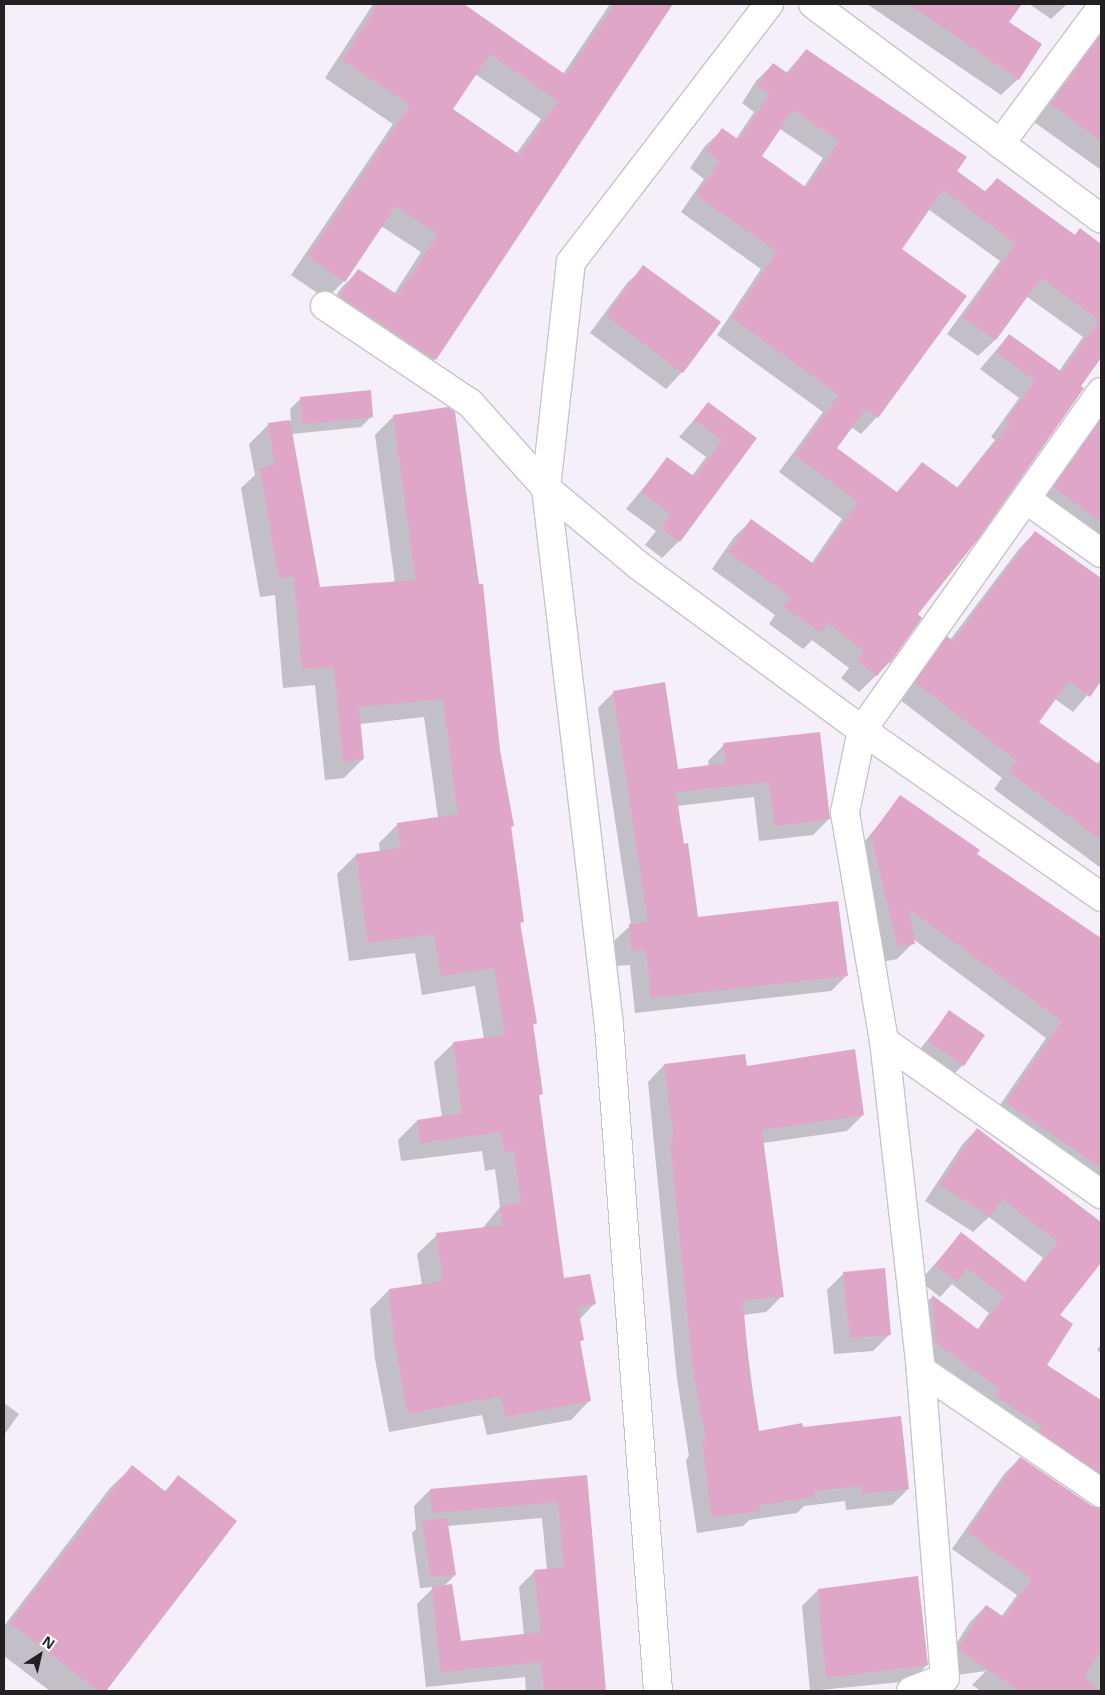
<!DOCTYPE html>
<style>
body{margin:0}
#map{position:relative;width:1105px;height:1695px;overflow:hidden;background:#f4eff8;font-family:"Noto Sans",sans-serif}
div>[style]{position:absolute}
.shadow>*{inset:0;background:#0003}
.building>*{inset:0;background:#e0a6c7}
.roads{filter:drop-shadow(1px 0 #c8c4cc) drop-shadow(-1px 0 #c8c4cc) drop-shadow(0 1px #c8c4cc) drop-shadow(0 -1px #c8c4cc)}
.minor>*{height:28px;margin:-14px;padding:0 14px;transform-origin:14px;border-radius:14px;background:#fff}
span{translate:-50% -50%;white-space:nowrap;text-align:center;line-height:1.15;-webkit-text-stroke:4.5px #fff;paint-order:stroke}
.frame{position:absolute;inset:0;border:5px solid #222023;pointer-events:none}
.north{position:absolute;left:15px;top:1630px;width:50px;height:50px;-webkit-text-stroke:4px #fff;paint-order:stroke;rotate:35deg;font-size:14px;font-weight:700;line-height:20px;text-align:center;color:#222023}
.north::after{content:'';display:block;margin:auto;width:18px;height:22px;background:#222023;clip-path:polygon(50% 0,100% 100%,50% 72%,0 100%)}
</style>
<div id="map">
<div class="shadow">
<div style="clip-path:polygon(evenodd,373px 4px,460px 4px,563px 74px,610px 4px,672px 4px,435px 359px,417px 377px,323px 315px,341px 288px,359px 270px,394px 294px,421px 252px,381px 226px,344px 281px,326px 299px,291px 275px,393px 124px,325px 78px,373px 4px,475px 74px,541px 119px,516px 154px,452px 109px,475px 74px)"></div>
<div style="clip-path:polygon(867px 4px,1020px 4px,1008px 23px,1018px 79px,1001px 95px)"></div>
<div style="clip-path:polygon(1029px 4px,1067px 4px,1051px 19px)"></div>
<div style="clip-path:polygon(1101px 28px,1101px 73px,1095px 82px,1101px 86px,1101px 170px,1034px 122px)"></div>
<div style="clip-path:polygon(evenodd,806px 50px,955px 172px,984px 192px,997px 179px,1074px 236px,1080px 230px,1092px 252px,1101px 258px,1101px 355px,917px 615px,921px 618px,889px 663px,859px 692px,841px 678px,849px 668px,812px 640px,803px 649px,769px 624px,775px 615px,712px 569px,734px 537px,751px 521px,811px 564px,842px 519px,779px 472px,823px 412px,717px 335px,761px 269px,681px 212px,704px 179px,690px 168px,705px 146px,722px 130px,736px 139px,754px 112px,742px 103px,756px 81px,773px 64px,786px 73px,806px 50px,780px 129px,823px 158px,804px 187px,761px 157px,780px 129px,806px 50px,928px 209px,1000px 261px,947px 334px,978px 356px,995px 340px,1026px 296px,1083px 337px,1059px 371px,1009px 335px,980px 369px,1019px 398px,991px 437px,995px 440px,956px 489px,922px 463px,896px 493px,836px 448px,851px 427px,861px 434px,877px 417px,965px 296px,900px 249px,928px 209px)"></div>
<div style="clip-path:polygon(644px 267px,719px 322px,682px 372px,666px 389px,590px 333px,627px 283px)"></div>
<div style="clip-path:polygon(301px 398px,372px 416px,361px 427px,292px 434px,319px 589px,395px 583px,375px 435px,394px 416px,499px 750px,513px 826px,510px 828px,523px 921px,519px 925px,536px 1023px,532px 1026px,541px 1094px,538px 1097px,563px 1280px,594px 1304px,579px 1320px,583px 1339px,579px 1343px,590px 1400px,571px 1420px,487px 1435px,482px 1415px,389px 1432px,375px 1359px,370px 1309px,389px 1290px,422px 1285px,417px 1254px,437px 1235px,482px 1229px,500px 1207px,495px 1169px,485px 1171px,482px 1151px,401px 1161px,398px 1140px,417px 1121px,442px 1117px,434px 1062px,454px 1043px,484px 1039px,475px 986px,422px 995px,415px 953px,349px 961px,337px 874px,356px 855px,380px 852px,379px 843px,398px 824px,438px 818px,424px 717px,360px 724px,363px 759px,344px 778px,325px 780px,315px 685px,283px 688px,275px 595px,260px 597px,241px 488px,255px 475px,249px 444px,268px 425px,291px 421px,290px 409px)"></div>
<div style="clip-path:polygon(708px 404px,755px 439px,679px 541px,662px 558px,645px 545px,656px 531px,626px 509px,668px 458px,692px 476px,706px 457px,679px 437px)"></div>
<div style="clip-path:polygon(1101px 417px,1101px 550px,1038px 503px)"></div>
<div style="clip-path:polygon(1035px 532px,1101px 579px,1101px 679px,1073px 712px,1055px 699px,1038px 723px,1097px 764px,1101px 759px,1101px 868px,994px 789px,1002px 778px,899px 699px,931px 654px,947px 638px,950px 640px,1019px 549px)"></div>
<div style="clip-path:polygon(614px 692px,677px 770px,709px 766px,708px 761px,724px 745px,829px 819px,813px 835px,759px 841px,754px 797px,677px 806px,697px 918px,847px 975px,831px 991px,635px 1013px,630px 965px,616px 966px,614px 941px,631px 925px,598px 708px)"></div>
<div style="clip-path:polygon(901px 797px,975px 854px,1101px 941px,1101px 1195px,991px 1118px,1046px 1038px,913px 939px,913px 943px,897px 959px,882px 962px,856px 852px)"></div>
<div style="clip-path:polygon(949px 1012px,963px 1065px,952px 1076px,918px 1052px)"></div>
<div style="clip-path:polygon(744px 1055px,746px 1067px,863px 1115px,847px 1131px,763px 1143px,782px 1296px,766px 1312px,743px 1315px,758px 1432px,802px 1428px,908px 1489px,892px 1505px,846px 1510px,845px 1501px,804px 1506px,797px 1513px,749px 1520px,743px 1526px,697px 1533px,686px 1460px,689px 1456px,677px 1379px,648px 1082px,664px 1065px)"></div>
<div style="clip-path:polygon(977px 1129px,1101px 1224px,1101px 1261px,1058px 1316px,1045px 1365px,1101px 1401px,1101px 1488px,920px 1359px,916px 1313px,932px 1297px,977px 1330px,989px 1313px,952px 1284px,940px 1297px,920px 1281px,961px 1234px,1024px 1283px,1043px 1258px,989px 1217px,973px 1232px,925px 1201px,962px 1145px)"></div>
<div style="clip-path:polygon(844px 1273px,890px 1334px,873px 1351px,834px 1354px,827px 1290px)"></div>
<div style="clip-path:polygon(1101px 1345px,1101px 1353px,1097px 1350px)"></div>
<div style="clip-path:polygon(4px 1403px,19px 1414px,4px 1435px)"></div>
<div style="clip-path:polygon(1020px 1458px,1101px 1513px,1101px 1691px,981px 1691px,972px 1685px,986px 1671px,957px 1675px,943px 1665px,970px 1622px,986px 1606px,1001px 1617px,1017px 1595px,952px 1549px,1004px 1474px)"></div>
<div style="clip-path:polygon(132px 1467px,164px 1492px,178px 1477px,235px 1521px,105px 1691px,50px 1691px,4px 1656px,4px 1626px,110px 1488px)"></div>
<div style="clip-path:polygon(evenodd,585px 1476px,605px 1691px,526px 1691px,525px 1677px,426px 1687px,417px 1604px,434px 1587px,420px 1588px,412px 1533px,416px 1529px,414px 1506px,430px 1490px,585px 1476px,542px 1518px,547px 1570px,535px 1571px,519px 1587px,524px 1635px,460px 1642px,443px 1587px,455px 1575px,447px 1526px,542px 1518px)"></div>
<div style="clip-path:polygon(818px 1590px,927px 1665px,911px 1681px,810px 1691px,802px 1606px)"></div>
</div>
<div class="building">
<div style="clip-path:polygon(evenodd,378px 4px,464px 4px,566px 75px,615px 4px,673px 4px,436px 360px,340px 296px,358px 269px,398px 295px,438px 234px,396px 206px,345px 282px,308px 256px,410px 105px,342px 60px,378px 4px,490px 54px,558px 101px,520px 155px,453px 109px,490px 54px)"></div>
<div style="clip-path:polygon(909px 4px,1022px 4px,1009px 22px,1042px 44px,1019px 80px)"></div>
<div style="clip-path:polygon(1101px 34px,1101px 141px,1051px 104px)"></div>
<div style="clip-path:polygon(evenodd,806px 49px,967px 157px,957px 171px,986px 192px,997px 178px,1075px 235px,1080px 228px,1101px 244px,1101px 358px,1081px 386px,1084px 388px,979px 538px,918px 614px,922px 618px,890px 663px,888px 662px,877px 676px,857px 660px,864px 651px,828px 623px,821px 633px,784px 607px,791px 597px,728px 552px,751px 519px,814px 564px,858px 502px,795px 455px,839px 395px,732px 318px,777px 252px,696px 195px,720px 161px,706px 151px,722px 128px,739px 140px,770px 94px,757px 86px,773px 63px,789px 74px,806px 49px,793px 110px,839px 141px,807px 188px,762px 156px,793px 110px,806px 49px,943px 190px,1016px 244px,963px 317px,996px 340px,1041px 278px,1099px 320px,1062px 372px,1009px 334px,996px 352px,1035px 381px,1006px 420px,1010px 423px,958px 488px,922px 462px,898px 493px,837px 448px,866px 409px,878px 418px,967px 296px,902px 249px,943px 190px)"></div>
<div style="clip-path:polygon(643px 265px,721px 322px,683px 373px,606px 316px)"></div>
<div style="clip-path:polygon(371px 390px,373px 417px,303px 424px,300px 397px)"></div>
<div style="clip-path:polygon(708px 402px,757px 438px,680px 542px,661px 528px,671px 514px,641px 492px,667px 457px,695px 477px,722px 440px,694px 420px)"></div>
<div style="clip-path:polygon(448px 407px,455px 412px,479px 584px,483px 584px,500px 750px,514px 826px,511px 826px,524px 922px,520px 922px,537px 1023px,533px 1024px,543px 1094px,539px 1095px,564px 1278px,590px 1274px,596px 1304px,578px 1308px,584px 1340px,580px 1341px,591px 1401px,506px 1417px,501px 1396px,408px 1414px,394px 1340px,389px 1289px,443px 1281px,436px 1233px,503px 1225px,500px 1206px,521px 1203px,514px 1151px,504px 1152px,501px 1132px,420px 1143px,417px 1120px,462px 1113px,453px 1042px,505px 1035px,494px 968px,441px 976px,434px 934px,368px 943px,356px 854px,401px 848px,397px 823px,458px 814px,443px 699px,359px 707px,364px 759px,343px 762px,334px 667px,302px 669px,294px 576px,279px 579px,260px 468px,275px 465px,268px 423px,290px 420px,320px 587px,416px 580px,393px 415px)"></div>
<div style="clip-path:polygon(1101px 419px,1101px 522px,1053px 487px)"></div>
<div style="clip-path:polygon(1035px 531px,1101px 578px,1101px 681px,1090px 697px,1069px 681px,1039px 722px,1101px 766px,1101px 840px,1009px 772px,1017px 761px,915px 682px,947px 636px,953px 641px)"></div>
<div style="clip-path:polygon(665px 682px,678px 769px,726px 763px,723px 743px,820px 732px,830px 819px,775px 826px,769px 782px,676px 792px,684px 844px,688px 843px,698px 917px,838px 901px,848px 976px,651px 998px,646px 950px,632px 951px,629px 924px,648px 922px,613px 691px)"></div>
<div style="clip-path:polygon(900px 795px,980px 850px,977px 854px,1101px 938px,1101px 1168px,1006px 1102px,1061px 1022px,1059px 1019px,909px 909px,915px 944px,898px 947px,871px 835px)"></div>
<div style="clip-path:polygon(949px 1010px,985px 1035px,964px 1066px,928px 1041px)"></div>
<div style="clip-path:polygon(855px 1049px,864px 1115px,762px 1130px,784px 1297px,743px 1300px,749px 1370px,759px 1431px,802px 1423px,803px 1427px,901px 1416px,909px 1489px,862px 1494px,861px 1486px,814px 1491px,815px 1497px,759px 1505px,760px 1511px,712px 1517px,702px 1442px,706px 1442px,692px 1363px,670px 1140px,674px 1140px,664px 1064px,745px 1054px,747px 1066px)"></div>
<div style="clip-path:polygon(977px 1128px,1101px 1222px,1101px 1263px,1060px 1315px,1073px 1324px,1047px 1365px,1101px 1400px,1101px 1474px,1038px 1431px,1042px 1426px,995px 1396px,1000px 1389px,936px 1343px,932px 1295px,979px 1330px,1004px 1296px,967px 1268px,957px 1282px,935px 1265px,961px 1232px,1026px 1283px,1058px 1242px,1002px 1199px,990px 1217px,940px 1185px)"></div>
<div style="clip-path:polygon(885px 1268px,891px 1335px,850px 1338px,843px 1272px)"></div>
<div style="clip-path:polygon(1020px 1457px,1092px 1506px,1101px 1508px,1101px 1651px,1084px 1677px,1101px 1691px,1020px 1691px,958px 1649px,986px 1605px,1004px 1617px,1032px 1579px,967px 1532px)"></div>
<div style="clip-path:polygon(132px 1465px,166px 1492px,178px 1475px,237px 1521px,106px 1691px,99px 1691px,10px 1623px)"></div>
<div style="clip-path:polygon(587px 1475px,606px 1691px,544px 1691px,541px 1662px,441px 1672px,432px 1587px,452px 1584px,461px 1641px,541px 1632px,534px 1570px,564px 1567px,558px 1502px,432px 1513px,430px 1489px)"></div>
<div style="clip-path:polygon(447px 1518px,456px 1575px,431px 1577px,422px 1521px)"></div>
<div style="clip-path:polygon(918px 1576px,928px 1665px,826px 1678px,818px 1589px)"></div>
</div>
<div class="roads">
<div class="minor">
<div style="left:813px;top:4px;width:359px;rotate:36.7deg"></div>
<div style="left:1000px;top:144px;width:169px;rotate:-53.4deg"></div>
<div style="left:325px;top:306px;width:174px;rotate:33.8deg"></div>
<div style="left:470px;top:403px;width:114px;rotate:48.2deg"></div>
<div style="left:546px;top:488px;width:120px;rotate:39.9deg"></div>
<div style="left:638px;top:565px;width:278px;rotate:36.4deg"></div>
<div style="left:862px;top:730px;width:292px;rotate:34.9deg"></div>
<div style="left:1026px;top:499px;width:92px;rotate:35.8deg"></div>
<div style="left:884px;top:1041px;width:266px;rotate:35.2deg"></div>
<div style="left:921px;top:1370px;width:218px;rotate:34.3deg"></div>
<div style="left:658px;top:1691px;width:668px;rotate:-94.21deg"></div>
<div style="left:609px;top:1025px;width:541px;rotate:-96.69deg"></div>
<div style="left:546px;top:488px;width:227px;rotate:-83.7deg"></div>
<div style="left:571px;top:262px;width:325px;rotate:-52.5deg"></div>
<div style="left:911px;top:1691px;width:36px;rotate:-21deg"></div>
<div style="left:945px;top:1678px;width:309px;rotate:-94.5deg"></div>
<div style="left:921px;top:1370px;width:331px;rotate:-96.4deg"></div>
<div style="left:884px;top:1041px;width:232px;rotate:-99.7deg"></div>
<div style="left:845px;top:812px;width:84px;rotate:-78.3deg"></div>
<div style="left:862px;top:730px;width:414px;rotate:-54.7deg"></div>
</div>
</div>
<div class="frame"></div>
<div class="north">N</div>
</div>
